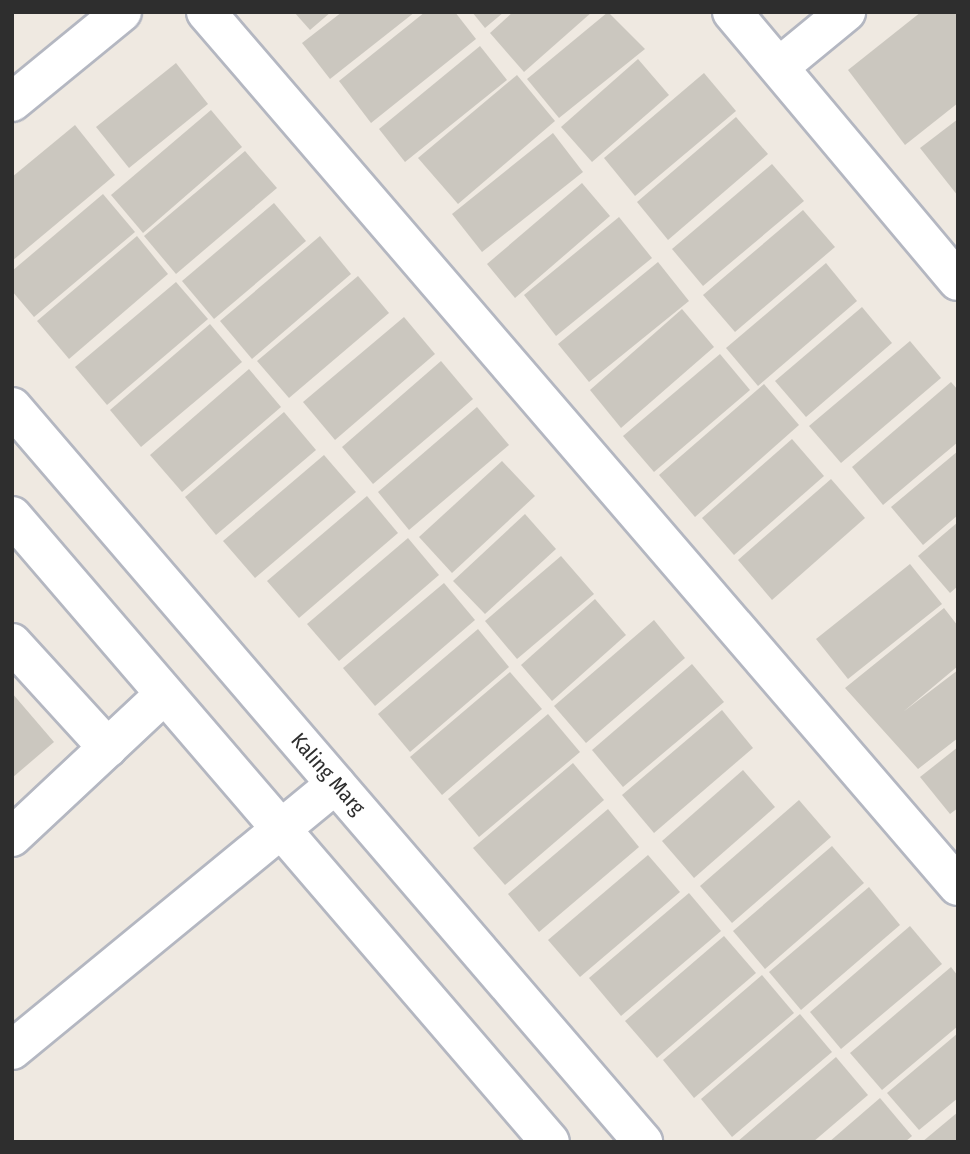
<!DOCTYPE html>
<style>
body{margin:0}
#map{position:relative;width:970px;height:1154px;overflow:hidden;background:#efe9e1;font-family:"Fira Sans Condensed",sans-serif}
div>[style]{position:absolute}
.building>*{inset:0;background:#cbc7bf}
.roads{filter:drop-shadow(2px 0 #b4b7c1) drop-shadow(-2px 0 #b4b7c1) drop-shadow(0 2px #b4b7c1) drop-shadow(0 -2px #b4b7c1)}
.minor>*{height:38px;margin:-19px;padding:0 19px;transform-origin:19px;border-radius:19px;background:#fff}
span{translate:-50% -50%;white-space:nowrap;text-align:center;line-height:1.15;-webkit-text-stroke:7px #fff;paint-order:stroke}
.street-label{font-size:21px;color:#2e2e2e}
.frame{position:absolute;inset:0;border:14px solid #2e2e2e;pointer-events:none}
</style>
<div id="map">
<div class="building">
<div style="clip-path:polygon(294px 12px,331px 12px,310px 30px)"></div>
<div style="clip-path:polygon(342px 12px,415px 12px,330px 79px,302px 43px)"></div>
<div style="clip-path:polygon(425px 12px,455px 12px,476px 39px,371px 123px,339px 81px)"></div>
<div style="clip-path:polygon(472px 12px,504px 12px,485px 28px)"></div>
<div style="clip-path:polygon(513px 12px,592px 12px,524px 72px,490px 33px)"></div>
<div style="clip-path:polygon(608px 12px,645px 49px,559px 118px,527px 79px)"></div>
<div style="clip-path:polygon(921px 12px,958px 12px,958px 103px,905px 145px,848px 70px)"></div>
<div style="clip-path:polygon(480px 46px,507px 80px,405px 162px,379px 129px)"></div>
<div style="clip-path:polygon(638px 59px,669px 95px,592px 162px,561px 127px)"></div>
<div style="clip-path:polygon(176px 63px,208px 104px,129px 168px,96px 127px)"></div>
<div style="clip-path:polygon(704px 73px,736px 111px,635px 196px,604px 158px)"></div>
<div style="clip-path:polygon(517px 75px,555px 121px,458px 204px,418px 158px)"></div>
<div style="clip-path:polygon(211px 110px,242px 147px,143px 233px,111px 195px)"></div>
<div style="clip-path:polygon(736px 117px,768px 154px,668px 240px,637px 202px)"></div>
<div style="clip-path:polygon(958px 119px,958px 196px,920px 148px)"></div>
<div style="clip-path:polygon(75px 125px,115px 175px,12px 261px,12px 177px)"></div>
<div style="clip-path:polygon(553px 133px,583px 172px,482px 252px,452px 214px)"></div>
<div style="clip-path:polygon(245px 151px,277px 188px,176px 274px,144px 236px)"></div>
<div style="clip-path:polygon(772px 164px,804px 201px,703px 286px,672px 249px)"></div>
<div style="clip-path:polygon(582px 183px,610px 216px,515px 298px,487px 264px)"></div>
<div style="clip-path:polygon(103px 194px,135px 232px,34px 317px,12px 291px,12px 271px)"></div>
<div style="clip-path:polygon(274px 203px,306px 241px,214px 319px,182px 281px)"></div>
<div style="clip-path:polygon(803px 210px,835px 247px,735px 332px,703px 295px)"></div>
<div style="clip-path:polygon(619px 217px,652px 258px,556px 336px,524px 295px)"></div>
<div style="clip-path:polygon(137px 236px,168px 274px,69px 359px,37px 321px)"></div>
<div style="clip-path:polygon(320px 236px,351px 274px,252px 359px,220px 321px)"></div>
<div style="clip-path:polygon(658px 262px,689px 301px,589px 382px,558px 344px)"></div>
<div style="clip-path:polygon(826px 263px,857px 301px,758px 386px,726px 348px)"></div>
<div style="clip-path:polygon(358px 276px,389px 313px,289px 398px,257px 361px)"></div>
<div style="clip-path:polygon(176px 282px,208px 319px,107px 405px,75px 367px)"></div>
<div style="clip-path:polygon(862px 307px,892px 343px,806px 417px,775px 381px)"></div>
<div style="clip-path:polygon(682px 309px,714px 347px,621px 428px,590px 390px)"></div>
<div style="clip-path:polygon(404px 317px,435px 354px,335px 440px,303px 402px)"></div>
<div style="clip-path:polygon(210px 324px,242px 362px,141px 447px,110px 410px)"></div>
<div style="clip-path:polygon(910px 341px,941px 378px,841px 463px,809px 426px)"></div>
<div style="clip-path:polygon(720px 354px,750px 390px,654px 472px,623px 436px)"></div>
<div style="clip-path:polygon(441px 361px,473px 399px,373px 484px,342px 447px)"></div>
<div style="clip-path:polygon(249px 369px,281px 407px,182px 492px,150px 455px)"></div>
<div style="clip-path:polygon(951px 382px,958px 390px,958px 442px,883px 505px,852px 467px)"></div>
<div style="clip-path:polygon(764px 384px,799px 425px,695px 517px,659px 475px)"></div>
<div style="clip-path:polygon(477px 407px,509px 445px,409px 530px,378px 492px)"></div>
<div style="clip-path:polygon(284px 412px,316px 450px,216px 535px,185px 497px)"></div>
<div style="clip-path:polygon(792px 439px,824px 476px,734px 555px,702px 518px)"></div>
<div style="clip-path:polygon(958px 451px,958px 515px,923px 545px,891px 507px)"></div>
<div style="clip-path:polygon(324px 455px,356px 492px,255px 578px,223px 541px)"></div>
<div style="clip-path:polygon(502px 461px,535px 496px,452px 573px,419px 537px)"></div>
<div style="clip-path:polygon(831px 479px,865px 518px,772px 600px,738px 560px)"></div>
<div style="clip-path:polygon(367px 496px,398px 533px,299px 618px,267px 581px)"></div>
<div style="clip-path:polygon(525px 514px,556px 549px,485px 614px,453px 581px)"></div>
<div style="clip-path:polygon(958px 522px,958px 586px,950px 593px,918px 556px)"></div>
<div style="clip-path:polygon(408px 538px,439px 575px,339px 661px,307px 624px)"></div>
<div style="clip-path:polygon(561px 556px,594px 594px,517px 659px,485px 621px)"></div>
<div style="clip-path:polygon(910px 564px,942px 604px,848px 679px,816px 639px)"></div>
<div style="clip-path:polygon(444px 583px,475px 620px,375px 706px,343px 668px)"></div>
<div style="clip-path:polygon(595px 599px,626px 635px,552px 701px,521px 665px)"></div>
<div style="clip-path:polygon(944px 608px,958px 626px,958px 666px,903px 712px,958px 670px,958px 738px,918px 769px,845px 688px)"></div>
<div style="clip-path:polygon(654px 620px,685px 658px,586px 743px,554px 706px)"></div>
<div style="clip-path:polygon(478px 629px,509px 667px,410px 752px,378px 714px)"></div>
<div style="clip-path:polygon(692px 664px,724px 702px,623px 787px,592px 750px)"></div>
<div style="clip-path:polygon(510px 672px,542px 709px,442px 795px,410px 757px)"></div>
<div style="clip-path:polygon(12px 693px,54px 742px,12px 778px)"></div>
<div style="clip-path:polygon(722px 710px,753px 748px,654px 833px,622px 795px)"></div>
<div style="clip-path:polygon(548px 714px,580px 752px,479px 837px,448px 799px)"></div>
<div style="clip-path:polygon(958px 747px,958px 808px,950px 814px,920px 777px)"></div>
<div style="clip-path:polygon(573px 763px,604px 800px,505px 885px,473px 848px)"></div>
<div style="clip-path:polygon(743px 770px,775px 807px,694px 878px,662px 841px)"></div>
<div style="clip-path:polygon(799px 800px,831px 837px,732px 923px,700px 886px)"></div>
<div style="clip-path:polygon(608px 809px,639px 847px,539px 932px,508px 894px)"></div>
<div style="clip-path:polygon(832px 846px,864px 883px,765px 969px,733px 931px)"></div>
<div style="clip-path:polygon(648px 855px,680px 892px,580px 977px,548px 940px)"></div>
<div style="clip-path:polygon(869px 887px,900px 925px,801px 1010px,769px 972px)"></div>
<div style="clip-path:polygon(689px 893px,721px 931px,621px 1016px,589px 978px)"></div>
<div style="clip-path:polygon(910px 926px,942px 964px,841px 1049px,810px 1012px)"></div>
<div style="clip-path:polygon(724px 936px,756px 973px,657px 1058px,625px 1021px)"></div>
<div style="clip-path:polygon(951px 967px,958px 976px,958px 1026px,882px 1090px,850px 1053px)"></div>
<div style="clip-path:polygon(762px 975px,794px 1013px,694px 1098px,663px 1060px)"></div>
<div style="clip-path:polygon(800px 1014px,832px 1052px,732px 1137px,701px 1099px)"></div>
<div style="clip-path:polygon(958px 1033px,958px 1098px,919px 1130px,887px 1093px)"></div>
<div style="clip-path:polygon(836px 1057px,868px 1095px,813px 1142px,737px 1142px)"></div>
<div style="clip-path:polygon(880px 1098px,912px 1136px,905px 1142px,829px 1142px)"></div>
<div style="clip-path:polygon(958px 1112px,958px 1142px,922px 1142px)"></div>
</div>
<div class="roads">
<div class="minor">
<div style="left:206px;top:12px;width:1153px;rotate:49.29deg"></div>
<div style="left:732px;top:12px;width:351px;rotate:50deg"></div>
<div style="left:779px;top:67px;width:87px;rotate:-39.4deg"></div>
<div style="left:12px;top:102px;width:142px;rotate:-39.3deg"></div>
<div style="left:12px;top:407px;width:969px;rotate:49.35deg"></div>
<div style="left:12px;top:516px;width:825px;rotate:49.32deg"></div>
<div style="left:12px;top:643px;width:142px;rotate:47.6deg"></div>
<div style="left:12px;top:837px;width:209px;rotate:-43.1deg"></div>
<div style="left:12px;top:1050px;width:419px;rotate:-39.4deg"></div>
</div>
</div>
<div class="street-label">
<span style="left:328px;top:774px;rotate:49deg">Kaling Marg</span>
</div>
<div class="frame"></div>
</div>
